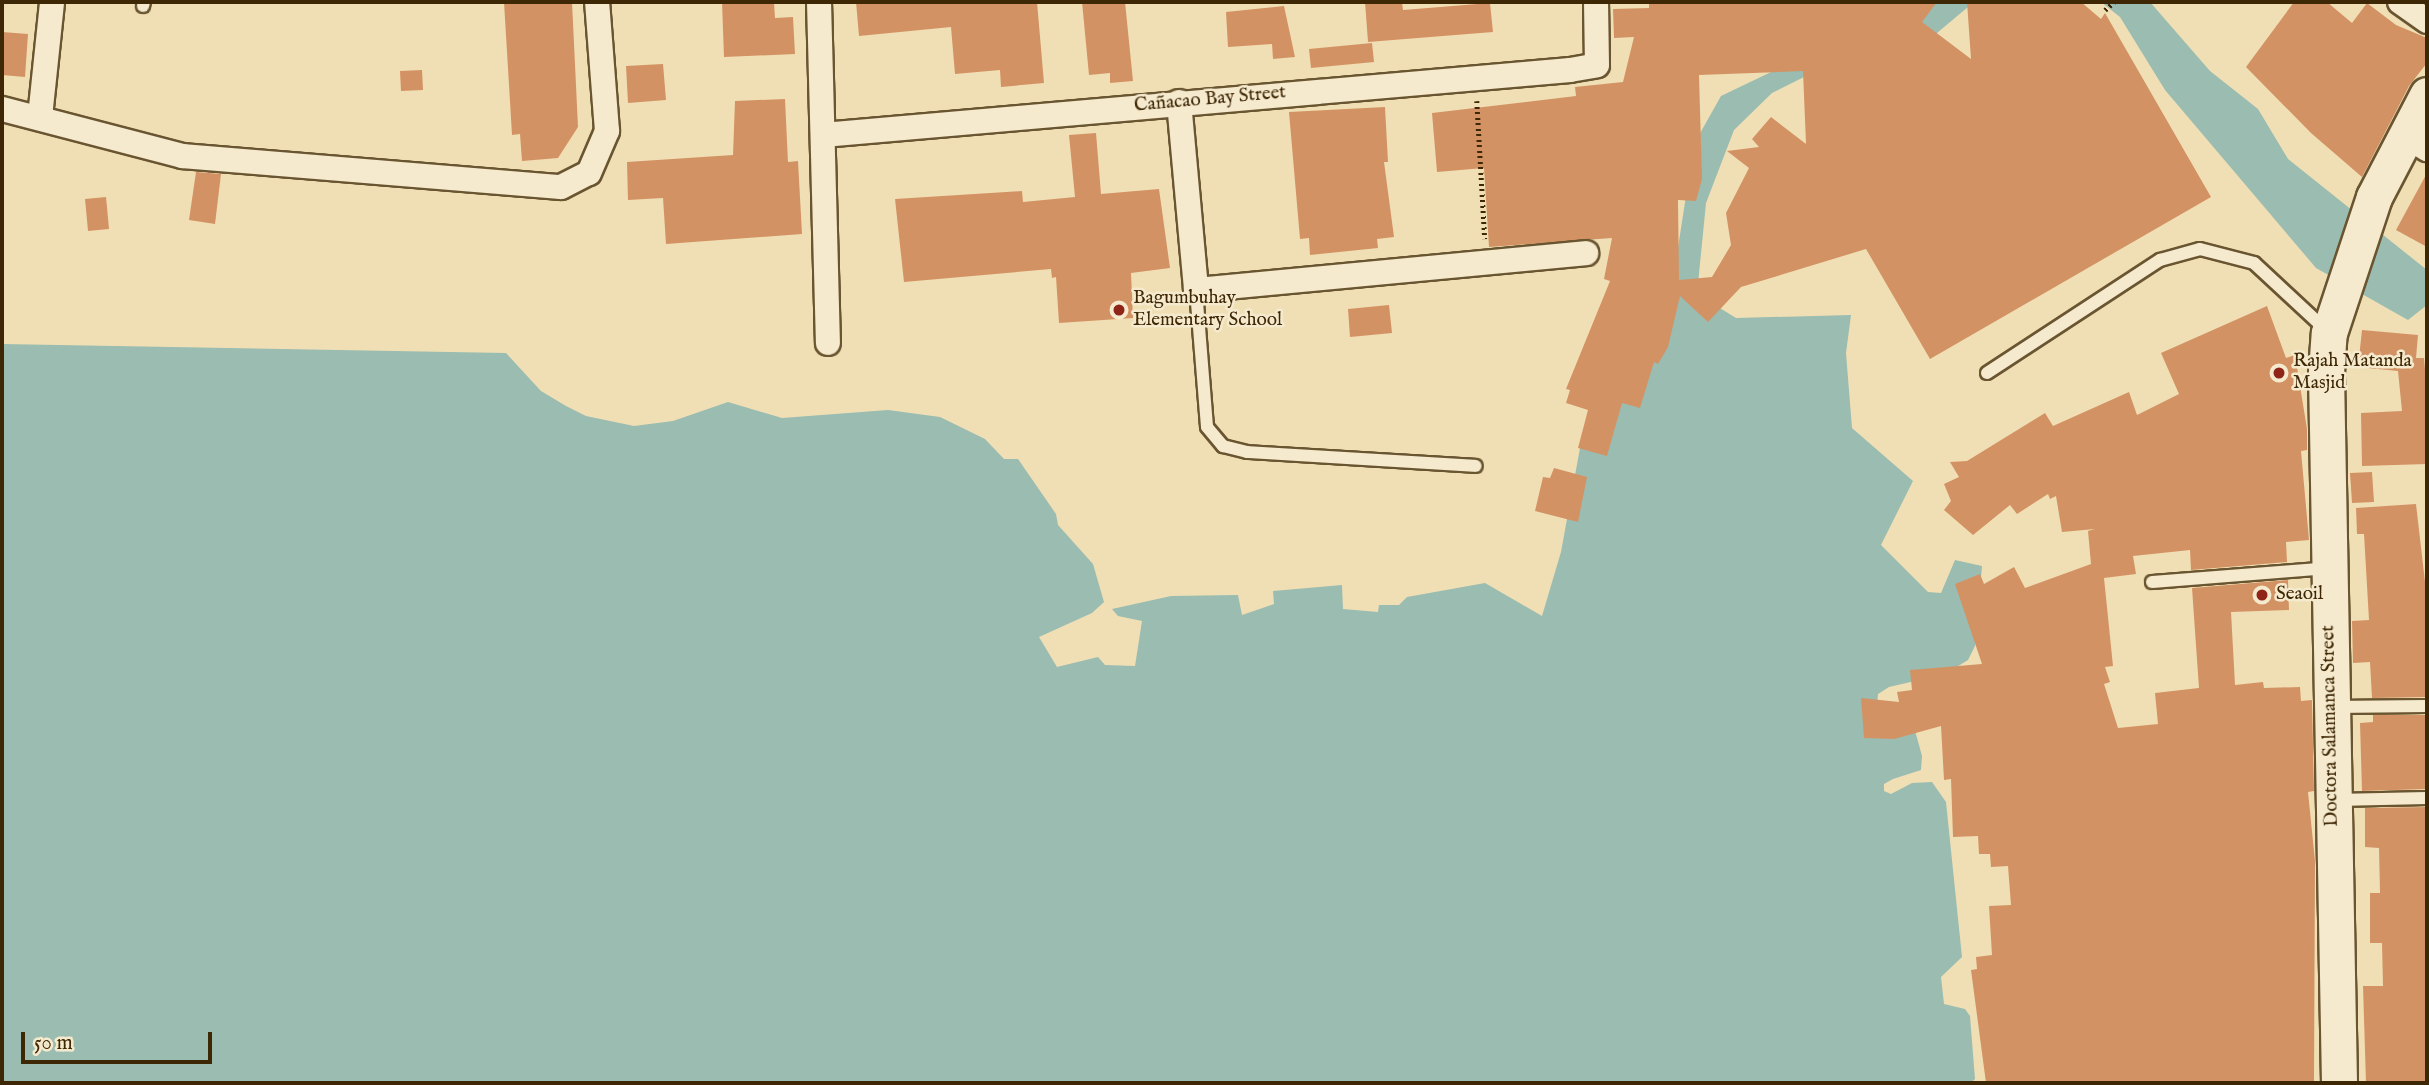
<!DOCTYPE html>
<meta charset="utf-8">
<style>
body{margin:0}
#map{position:relative;width:2429px;height:1085px;overflow:hidden;background:#f0dfb4;font-family:"IM FELL English",serif}
div>[style]{position:absolute}
.water>*{inset:0;background:#9abcb1}
.building>*{inset:0;background:#d39264}
.path>*{height:4.5px;margin-top:-2.25px;transform-origin:0;background:repeating-linear-gradient(90deg,#3e2705 0 2px,transparent 0 5.5px)}
.roads{filter:drop-shadow(2px 0 #6a5531) drop-shadow(-2px 0 #6a5531) drop-shadow(0 2px #6a5531) drop-shadow(0 -2px #6a5531)}
.lane>*{height:12px;margin:-6px;padding:0 6px;transform-origin:6px;border-radius:6px;background:#f5eace}
.street>*{height:24px;margin:-12px;padding:0 12px;transform-origin:12px;border-radius:12px;background:#f5eace}
.secondary>*{height:35px;margin:-17.5px;padding:0 17.5px;transform-origin:17.5px;border-radius:17.5px;background:#f5eace}
.dots>*{width:19px;height:19px;translate:-50% -50%;box-sizing:border-box;border:4px solid #f5eace;border-radius:50%}
span{translate:-50% -50%;white-space:nowrap;text-align:center;line-height:1.15;-webkit-text-stroke:5px #f5eace;paint-order:stroke}
.street-label{font-size:19px;color:#3e2705}
.poi-label{font-size:19px;color:#3e2705}
.left{translate:0 -50%;text-align:left}
.frame{position:absolute;inset:0;border:4px solid #3e2705;pointer-events:none}
.scale{position:absolute;left:21px;top:1032px;width:191px;height:32px;box-sizing:border-box;border:4px solid #3e2705;border-top:0;padding-left:9px;font-size:21px;line-height:24px;white-space:nowrap;color:#3e2705;-webkit-text-stroke:5px #f5eace;paint-order:stroke}
</style>
<div id="map">
<div class="water">
<div style="clip-path:polygon(1931px 2px,1974px 2px,1925px 43px,1804px 77px,1772px 93px,1734px 130px,1706px 203px,1697px 294px,1736px 318px,1851px 315px,1846px 353px,1852px 428px,1913px 481px,1881px 545px,1928px 592px,1941px 593px,1955px 560px,1982px 566px,1975px 646px,1968px 660px,1945px 674px,1889px 687px,1878px 694px,1877px 705px,1911px 716px,1922px 756px,1921px 770px,1893px 779px,1884px 784px,1884px 791px,1891px 794px,1912px 783px,1932px 782px,1946px 802px,1962px 957px,1941px 977px,1944px 1004px,1965px 1009px,1970px 1016px,1975px 1079px,1971px 1083px,2px 1083px,2px 344px,506px 353px,541px 391px,566px 406px,586px 416px,634px 426px,673px 421px,728px 402px,782px 418px,888px 410px,940px 417px,985px 439px,1004px 459px,1018px 459px,1056px 514px,1058px 525px,1093px 564px,1104px 602px,1092px 613px,1039px 637px,1057px 667px,1098px 657px,1105px 665px,1135px 666px,1142px 621px,1118px 616px,1112px 609px,1171px 596px,1238px 595px,1242px 615px,1274px 604px,1273px 591px,1342px 585px,1343px 609px,1378px 612px,1379px 605px,1399px 605px,1407px 597px,1485px 583px,1542px 616px,1561px 552px,1580px 448px,1608px 443px,1620px 403px,1671px 293px,1694px 144px,1721px 96px,1796px 60px,1896px 32px)"></div>
<div style="clip-path:polygon(2101px 2px,2150px 2px,2210px 71px,2258px 109px,2288px 159px,2427px 270px,2427px 305px,2408px 320px,2316px 268px,2165px 90px,2120px 17px)"></div>
</div>
<div class="building">
<div style="clip-path:polygon(504px 2px,572px 2px,578px 127px,558px 158px,522px 161px,520px 134px,512px 135px)"></div>
<div style="clip-path:polygon(722px 2px,774px 2px,775px 18px,793px 17px,795px 54px,724px 57px)"></div>
<div style="clip-path:polygon(856px 2px,1037px 2px,1044px 83px,1001px 87px,1000px 70px,955px 74px,951px 27px,859px 36px)"></div>
<div style="clip-path:polygon(1082px 2px,1125px 2px,1133px 81px,1110px 83px,1110px 73px,1089px 75px)"></div>
<div style="clip-path:polygon(1365px 2px,1402px 2px,1403px 10px,1490px 3px,1493px 32px,1368px 42px)"></div>
<div style="clip-path:polygon(evenodd,1649px 2px,1937px 2px,1922px 22px,1971px 59px,1967px 2px,2081px 2px,2101px 19px,2105px 13px,2211px 197px,1930px 359px,1866px 249px,1741px 287px,1708px 322px,1680px 296px,1668px 347px,1658px 364px,1654px 362px,1640px 408px,1622px 403px,1607px 456px,1578px 448px,1588px 410px,1566px 403px,1570px 390px,1566px 389px,1610px 281px,1604px 279px,1612px 238px,1489px 247px,1484px 168px,1437px 172px,1432px 113px,1576px 96px,1575px 87px,1623px 82px,1634px 37px,1614px 38px,1613px 9px,1649px 8px,1649px 2px,1803px 71px,1806px 144px,1771px 117px,1752px 139px,1759px 147px,1727px 151px,1749px 168px,1726px 213px,1731px 245px,1712px 277px,1679px 280px,1678px 200px,1696px 201px,1702px 179px,1699px 75px,1803px 71px)"></div>
<div style="clip-path:polygon(2294px 2px,2327px 2px,2352px 23px,2367px 3px,2396px 25px,2427px 38px,2427px 63px,2409px 86px,2362px 177px,2311px 133px,2246px 67px)"></div>
<div style="clip-path:polygon(1284px 6px,1295px 57px,1273px 59px,1272px 44px,1228px 47px,1226px 12px)"></div>
<div style="clip-path:polygon(2px 32px,28px 34px,25px 77px,2px 75px)"></div>
<div style="clip-path:polygon(1372px 43px,1374px 62px,1311px 68px,1309px 49px)"></div>
<div style="clip-path:polygon(663px 64px,666px 100px,628px 103px,626px 66px)"></div>
<div style="clip-path:polygon(422px 70px,423px 90px,401px 91px,400px 71px)"></div>
<div style="clip-path:polygon(785px 99px,788px 162px,798px 161px,802px 234px,666px 244px,663px 198px,628px 200px,627px 162px,733px 155px,735px 101px)"></div>
<div style="clip-path:polygon(1385px 107px,1388px 162px,1384px 162px,1394px 237px,1377px 239px,1378px 248px,1310px 255px,1309px 238px,1300px 239px,1289px 112px)"></div>
<div style="clip-path:polygon(1096px 133px,1101px 194px,1159px 189px,1170px 268px,1131px 273px,1133px 318px,1059px 323px,1056px 277px,1052px 278px,1051px 269px,904px 282px,895px 199px,1022px 191px,1023px 202px,1075px 197px,1069px 135px)"></div>
<div style="clip-path:polygon(196px 172px,221px 174px,215px 224px,189px 220px)"></div>
<div style="clip-path:polygon(2427px 173px,2427px 247px,2396px 230px)"></div>
<div style="clip-path:polygon(106px 197px,109px 229px,88px 231px,85px 199px)"></div>
<div style="clip-path:polygon(1389px 305px,1392px 333px,1350px 337px,1348px 309px)"></div>
<div style="clip-path:polygon(2267px 306px,2286px 358px,2295px 355px,2307px 429px,2307px 450px,2301px 451px,2309px 540px,2286px 542px,2287px 562px,2191px 570px,2190px 550px,2133px 556px,2136px 574px,2104px 578px,2113px 666px,2105px 667px,2110px 682px,2104px 684px,2118px 728px,2158px 724px,2155px 693px,2199px 688px,2192px 588px,2288px 580px,2289px 610px,2231px 612px,2235px 685px,2263px 682px,2264px 688px,2300px 687px,2301px 701px,2312px 700px,2314px 791px,2308px 792px,2315px 861px,2314px 1083px,1986px 1083px,1971px 970px,1977px 969px,1976px 957px,1992px 955px,1989px 906px,2011px 905px,2008px 866px,1991px 867px,1990px 854px,1979px 854px,1978px 836px,1953px 837px,1951px 779px,1944px 780px,1941px 726px,1894px 739px,1864px 738px,1861px 698px,1899px 702px,1897px 692px,1912px 690px,1910px 670px,1982px 664px,1955px 584px,1980px 574px,1984px 584px,2014px 567px,2025px 588px,2091px 564px,2088px 531px,2095px 529px,2062px 532px,2056px 496px,2050px 499px,2048px 494px,2017px 514px,2010px 505px,1973px 535px,1944px 510px,1951px 501px,1944px 484px,1959px 477px,1950px 462px,1967px 461px,2045px 413px,2053px 426px,2129px 392px,2137px 415px,2179px 394px,2161px 353px)"></div>
<div style="clip-path:polygon(2362px 330px,2418px 335px,2416px 358px,2424px 358px,2427px 392px,2427px 464px,2362px 466px,2361px 413px,2402px 411px,2398px 371px,2358px 367px)"></div>
<div style="clip-path:polygon(1554px 468px,1587px 477px,1578px 522px,1535px 511px,1543px 477px,1550px 478px)"></div>
<div style="clip-path:polygon(2372px 472px,2374px 502px,2352px 503px,2350px 473px)"></div>
<div style="clip-path:polygon(2416px 504px,2427px 599px,2427px 697px,2372px 698px,2370px 662px,2353px 663px,2352px 621px,2369px 620px,2364px 534px,2357px 534px,2356px 508px)"></div>
<div style="clip-path:polygon(2373px 715px,2427px 715px,2427px 789px,2362px 791px,2360px 723px,2373px 722px)"></div>
<div style="clip-path:polygon(2427px 807px,2427px 1083px,2366px 1083px,2363px 986px,2383px 986px,2382px 943px,2370px 943px,2370px 893px,2380px 893px,2379px 848px,2365px 847px,2365px 808px)"></div>
</div>
<div class="path">
<div style="left:2105px;top:10px;width:12px;rotate:-42deg"></div>
<div style="left:1477px;top:101px;width:138px;rotate:86.7deg"></div>
</div>
<div class="roads">
<div class="lane">
<div style="left:143px;top:6px;width:4px;rotate:-76deg"></div>
<div style="left:1196px;top:290px;width:137px;rotate:85.4deg"></div>
<div style="left:1207px;top:427px;width:25px;rotate:50deg"></div>
<div style="left:1223px;top:446px;width:25px;rotate:14deg"></div>
<div style="left:1247px;top:452px;width:229px;rotate:3.5deg"></div>
<div style="left:1987px;top:373px;width:207px;rotate:-33.2deg"></div>
<div style="left:2160px;top:260px;width:41px;rotate:-15.4deg"></div>
<div style="left:2200px;top:249px;width:56px;rotate:14.5deg"></div>
<div style="left:2254px;top:263px;width:98px;rotate:42.9deg"></div>
<div style="left:2152px;top:582px;width:177px;rotate:-4.5deg"></div>
<div style="left:2333px;top:707px;width:94px;rotate:-0.6deg"></div>
<div style="left:2336px;top:800px;width:91px;rotate:-1.3deg"></div>
</div>
<div class="street">
<div style="left:819px;top:2px;width:341px;rotate:88.5deg"></div>
<div style="left:2400px;top:2px;width:33px;rotate:35deg"></div>
<div style="left:1179px;top:102px;width:189px;rotate:84.8deg"></div>
<div style="left:1196px;top:290px;width:392px;rotate:-5.4deg"></div>
<div style="left:2px;top:109px;width:186px;rotate:14.6deg"></div>
<div style="left:182px;top:156px;width:380px;rotate:4.7deg"></div>
<div style="left:561px;top:187px;width:31px;rotate:-27deg"></div>
<div style="left:589px;top:173px;width:46px;rotate:-66.8deg"></div>
<div style="left:607px;top:131px;width:129px;rotate:-94.4deg"></div>
<div style="left:40px;top:117px;width:116px;rotate:-84deg"></div>
<div style="left:823px;top:135px;width:750px;rotate:-4.97deg"></div>
<div style="left:1570px;top:70px;width:27px;rotate:-10deg"></div>
<div style="left:1597px;top:65px;width:63px;rotate:-90.9deg"></div>
<div style="left:2406px;top:136px;width:25px;rotate:32deg"></div>
</div>
<div class="secondary">
<div style="left:2339px;top:1083px;width:711px;rotate:-91.05deg"></div>
<div style="left:2326px;top:372px;width:39px;rotate:-86deg"></div>
<div style="left:2329px;top:333px;width:143px;rotate:-71.7deg"></div>
<div style="left:2374px;top:197px;width:115px;rotate:-62.5deg"></div>
</div>
</div>
<div class="dots">
<div style="left:1119px;top:310px;background:#8f2418"></div>
<div style="left:2279px;top:373px;background:#8f2418"></div>
<div style="left:2262px;top:595px;background:#8f2418"></div>
</div>
<div class="street-label">
<span style="left:1210px;top:100px;rotate:-5deg">Cañacao Bay Street</span>
<span style="left:2331px;top:726px;rotate:-91deg">Doctora Salamanca Street</span>
</div>
<div class="poi-label">
<span class="left" style="left:1133px;top:310px">Bagumbuhay<br>Elementary School</span>
<span class="left" style="left:2293px;top:373px">Rajah Matanda<br>Masjid</span>
<span class="left" style="left:2276px;top:595px">Seaoil</span>
</div>
<div class="frame"></div>
<div class="scale">50 m</div>
</div>
